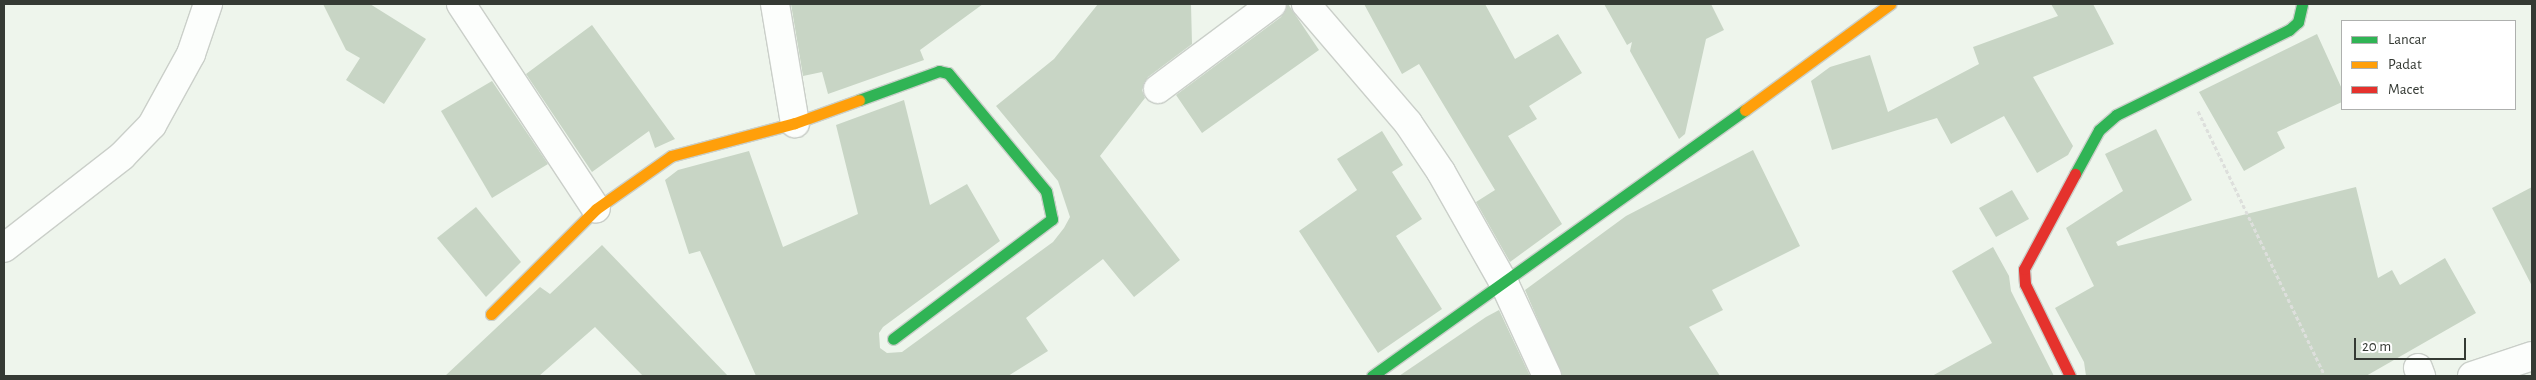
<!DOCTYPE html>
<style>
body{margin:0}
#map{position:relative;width:2536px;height:380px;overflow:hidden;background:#eef5ec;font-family:"Alegreya Sans",sans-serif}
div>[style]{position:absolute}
.building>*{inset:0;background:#c8d5c5}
.path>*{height:3px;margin-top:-1.5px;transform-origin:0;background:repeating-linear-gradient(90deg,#dddfdc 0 4px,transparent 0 6.5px)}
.roads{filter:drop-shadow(1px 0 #cacfc9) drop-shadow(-1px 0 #cacfc9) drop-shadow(0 1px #cacfc9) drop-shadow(0 -1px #cacfc9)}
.street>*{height:28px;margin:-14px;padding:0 14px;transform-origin:14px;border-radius:14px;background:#fcfefc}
.fast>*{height:11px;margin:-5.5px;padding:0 5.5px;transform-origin:5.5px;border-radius:5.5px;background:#30b455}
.slow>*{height:11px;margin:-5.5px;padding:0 5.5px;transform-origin:5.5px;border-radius:5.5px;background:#ff9f0a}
.jam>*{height:11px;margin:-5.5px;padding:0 5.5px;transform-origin:5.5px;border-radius:5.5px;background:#e5322d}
span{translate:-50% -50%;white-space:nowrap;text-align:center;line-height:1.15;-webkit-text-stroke:4.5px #fff;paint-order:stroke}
.frame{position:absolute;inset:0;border:5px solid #353a34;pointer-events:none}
.legend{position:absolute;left:2341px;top:20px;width:175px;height:90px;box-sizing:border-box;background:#fff;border:1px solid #aeb0ae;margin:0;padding:6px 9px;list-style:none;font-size:15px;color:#353a34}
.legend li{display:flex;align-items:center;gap:10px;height:25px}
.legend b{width:25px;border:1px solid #aeb0ae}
.scale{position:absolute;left:2354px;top:338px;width:112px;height:22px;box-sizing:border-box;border:2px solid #353a34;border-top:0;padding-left:6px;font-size:15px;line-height:18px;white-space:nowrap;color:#353a34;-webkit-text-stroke:4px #fff;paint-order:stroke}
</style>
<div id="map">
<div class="building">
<div style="clip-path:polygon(323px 4px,370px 4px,426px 39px,384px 104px,346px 80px,360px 58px,346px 50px)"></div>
<div style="clip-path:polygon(791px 4px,983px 4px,920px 50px,924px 60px,828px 94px,822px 72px,803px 76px)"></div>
<div style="clip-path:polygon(1098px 4px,1191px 4px,1192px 44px,1148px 77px,1142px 90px,1145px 98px,1100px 156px,1180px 260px,1134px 297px,1103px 259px,1026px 318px,1048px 351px,1008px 376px,756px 376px,700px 251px,689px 254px,665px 180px,678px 170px,749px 151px,783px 247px,858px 214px,836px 125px,904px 100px,930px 205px,967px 184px,1000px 241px,883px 327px,879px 333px,880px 348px,887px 353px,902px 352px,1053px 242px,1064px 228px,1070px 217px,1058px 181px,996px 106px,1054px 59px)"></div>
<div style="clip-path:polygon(1288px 4px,1319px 50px,1202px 133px,1176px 95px,1281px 17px)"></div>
<div style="clip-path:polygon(1364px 4px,1485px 4px,1515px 59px,1558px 34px,1582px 73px,1529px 106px,1537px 119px,1508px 136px,1562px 224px,1510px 262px,1476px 202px,1495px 190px,1419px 64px,1402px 74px)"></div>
<div style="clip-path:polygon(1604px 4px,1711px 4px,1724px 30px,1706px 39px,1685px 134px,1679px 139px,1630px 51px,1632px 42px,1627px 45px)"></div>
<div style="clip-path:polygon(2051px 4px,2093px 4px,2114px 44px,2033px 77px,2073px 146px,2068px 155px,2037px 173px,2004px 116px,1951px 144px,1937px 118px,1832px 150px,1811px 81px,1830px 67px,1870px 55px,1888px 112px,1979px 64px,1973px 47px,2058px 16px)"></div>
<div style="clip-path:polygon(592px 25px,675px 139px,655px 148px,649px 131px,592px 172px,526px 74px)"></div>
<div style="clip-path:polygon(2317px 34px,2342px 89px,2342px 102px,2277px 132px,2285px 148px,2244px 171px,2199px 92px)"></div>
<div style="clip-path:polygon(492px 81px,548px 164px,492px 198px,441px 111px)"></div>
<div style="clip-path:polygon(2156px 129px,2192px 200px,2116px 242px,2118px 246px,2356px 187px,2378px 278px,2392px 270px,2400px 285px,2445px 258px,2476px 313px,2366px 376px,2086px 376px,2084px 362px,2055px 308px,2094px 286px,2066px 228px,2123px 191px,2105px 154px)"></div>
<div style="clip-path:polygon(1382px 131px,1403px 165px,1392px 172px,1422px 219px,1396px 236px,1442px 309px,1378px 353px,1299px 231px,1357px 190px,1337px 159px)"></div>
<div style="clip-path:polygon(1753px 150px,1800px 246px,1712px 290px,1723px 310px,1689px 327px,1720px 376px,1562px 376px,1525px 290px,1626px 216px)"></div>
<div style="clip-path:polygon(2532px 187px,2532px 286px,2492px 208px)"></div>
<div style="clip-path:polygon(2012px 190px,2029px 219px,1996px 237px,1979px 208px)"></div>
<div style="clip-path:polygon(476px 207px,521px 262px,486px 297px,437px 238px)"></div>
<div style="clip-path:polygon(602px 245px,728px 376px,643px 376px,595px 327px,539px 376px,445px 376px,540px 287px,550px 294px)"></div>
<div style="clip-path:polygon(1993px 247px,2009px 276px,2011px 291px,2054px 376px,1932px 376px,1992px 343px,1952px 271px)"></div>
<div style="clip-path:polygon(1499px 310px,1530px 376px,1399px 376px,1486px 317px)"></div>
</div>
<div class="path">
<div style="left:2198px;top:111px;width:294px;rotate:64.4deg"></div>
</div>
<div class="roads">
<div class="street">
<div style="left:461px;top:4px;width:245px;rotate:56.6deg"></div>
<div style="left:775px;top:4px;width:121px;rotate:80.5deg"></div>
<div style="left:1306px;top:4px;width:157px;rotate:49.4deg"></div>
<div style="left:1408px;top:123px;width:59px;rotate:56deg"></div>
<div style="left:1441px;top:172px;width:130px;rotate:60.5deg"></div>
<div style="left:1505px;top:285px;width:100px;rotate:65.2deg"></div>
<div style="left:1158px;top:89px;width:142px;rotate:-36.7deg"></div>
<div style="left:4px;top:248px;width:150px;rotate:-37.9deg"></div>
<div style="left:122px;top:156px;width:43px;rotate:-45.9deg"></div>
<div style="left:152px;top:125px;width:81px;rotate:-61.2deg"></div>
<div style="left:191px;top:54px;width:53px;rotate:-71.2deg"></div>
<div style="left:2418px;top:368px;width:9px;rotate:69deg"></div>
<div style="left:2472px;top:376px;width:63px;rotate:-18.4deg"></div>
</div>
<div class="fast">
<div style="left:859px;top:100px;width:85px;rotate:-19.9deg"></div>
<div style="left:939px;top:71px;width:9px;rotate:13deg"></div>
<div style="left:948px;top:73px;width:153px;rotate:50.3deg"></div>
<div style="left:1046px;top:191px;width:29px;rotate:78deg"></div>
<div style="left:1052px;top:219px;width:199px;rotate:143deg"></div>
<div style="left:2075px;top:174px;width:50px;rotate:-61.4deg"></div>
<div style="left:2099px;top:130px;width:23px;rotate:-41deg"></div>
<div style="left:2116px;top:115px;width:193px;rotate:-26.2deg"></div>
<div style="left:2289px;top:30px;width:12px;rotate:-42deg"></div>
<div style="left:2298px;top:22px;width:18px;rotate:-77deg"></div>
<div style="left:1372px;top:376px;width:458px;rotate:-35.5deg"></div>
</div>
<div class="slow">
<div style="left:1745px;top:110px;width:180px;rotate:-36.2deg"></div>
<div style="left:491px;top:314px;width:148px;rotate:-45deg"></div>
<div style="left:596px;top:209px;width:92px;rotate:-35.2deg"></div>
<div style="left:671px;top:156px;width:128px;rotate:-14.9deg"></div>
<div style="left:795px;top:123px;width:68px;rotate:-19.8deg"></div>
</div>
<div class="jam">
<div style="left:2070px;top:376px;width:102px;rotate:-116.1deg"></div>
<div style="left:2025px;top:284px;width:15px;rotate:-94deg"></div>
<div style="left:2024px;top:269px;width:108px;rotate:-61.8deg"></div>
</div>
</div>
<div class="frame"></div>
<ul class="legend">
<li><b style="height:6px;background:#30b455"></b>Lancar</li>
<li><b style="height:6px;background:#ff9f0a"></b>Padat</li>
<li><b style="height:6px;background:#e5322d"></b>Macet</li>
</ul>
<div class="scale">20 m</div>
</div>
